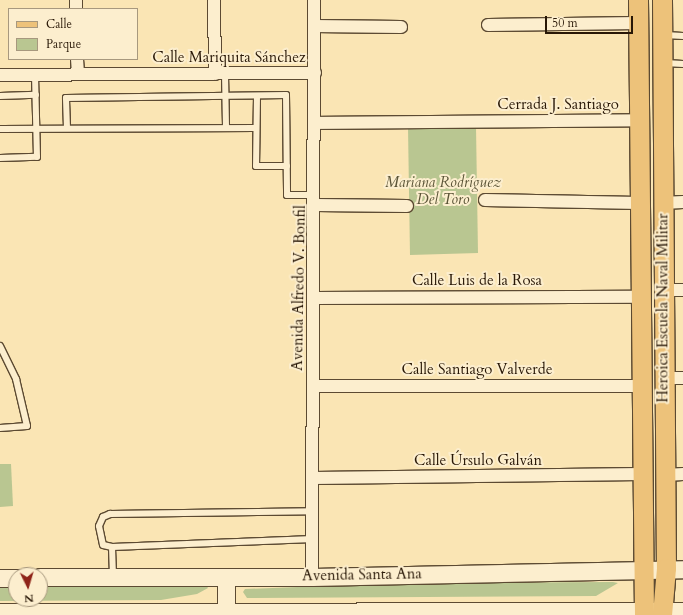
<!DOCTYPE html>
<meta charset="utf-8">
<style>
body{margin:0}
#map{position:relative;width:683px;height:615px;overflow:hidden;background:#fae5b4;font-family:Cardo,serif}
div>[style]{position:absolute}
.green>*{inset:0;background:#b9c691}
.roads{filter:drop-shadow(1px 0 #5c4a32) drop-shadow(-1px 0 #5c4a32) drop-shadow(0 1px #5c4a32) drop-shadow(0 -1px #5c4a32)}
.lane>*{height:6px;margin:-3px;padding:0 3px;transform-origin:3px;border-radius:3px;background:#fceece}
.street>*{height:12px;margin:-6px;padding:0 6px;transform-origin:6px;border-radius:6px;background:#fceece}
.secondary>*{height:17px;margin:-8.5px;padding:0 8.5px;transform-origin:8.5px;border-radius:8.5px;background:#fceece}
.primary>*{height:19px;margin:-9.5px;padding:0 9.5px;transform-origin:9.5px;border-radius:9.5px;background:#edc27a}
span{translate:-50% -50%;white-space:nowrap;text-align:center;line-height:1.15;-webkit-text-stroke:4px #fceece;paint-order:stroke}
.street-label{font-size:15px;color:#281706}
.park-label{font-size:15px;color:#5b5437;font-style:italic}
.legend{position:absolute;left:8px;top:8px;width:130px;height:52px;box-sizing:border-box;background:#fceece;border:1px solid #a7987e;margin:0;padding:5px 7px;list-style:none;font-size:12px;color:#281706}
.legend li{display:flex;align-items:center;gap:8px;height:20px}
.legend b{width:20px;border:1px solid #a7987e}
.north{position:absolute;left:8px;top:567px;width:40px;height:40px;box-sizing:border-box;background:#fceece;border:1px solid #a7987e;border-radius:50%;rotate:175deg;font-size:11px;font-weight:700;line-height:16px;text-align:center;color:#281706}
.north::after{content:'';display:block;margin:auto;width:14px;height:18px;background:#8f2418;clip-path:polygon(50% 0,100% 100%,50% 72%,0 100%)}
.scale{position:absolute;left:545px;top:16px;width:88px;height:18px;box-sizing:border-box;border:2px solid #281706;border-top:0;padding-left:5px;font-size:12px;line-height:14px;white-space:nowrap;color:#281706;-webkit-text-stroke:3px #fceece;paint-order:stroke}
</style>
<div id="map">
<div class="green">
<div style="clip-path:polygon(476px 127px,478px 253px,410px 255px,408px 128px)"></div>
<div style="clip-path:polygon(0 464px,11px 464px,13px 506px,0 507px)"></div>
<div style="clip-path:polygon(397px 583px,613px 582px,618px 583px,596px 596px,247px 598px,243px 592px,245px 589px)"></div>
<div style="clip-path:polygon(0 585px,16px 585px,16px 599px,40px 599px,40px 585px,206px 585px,208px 588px,197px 594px,161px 600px,0 601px)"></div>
</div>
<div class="roads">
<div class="lane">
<div style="left:665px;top:35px;width:18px;rotate:3deg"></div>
<div style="left:665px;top:63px;width:18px;rotate:3deg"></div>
<div style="left:225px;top:74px;width:54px;rotate:88.9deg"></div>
<div style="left:0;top:96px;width:36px;rotate:-2deg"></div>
<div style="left:257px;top:96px;width:70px;rotate:90.8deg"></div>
<div style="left:256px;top:166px;width:31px"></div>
<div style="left:67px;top:128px;width:30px;rotate:-92deg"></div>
<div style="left:66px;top:98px;width:220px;rotate:-0.8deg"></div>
<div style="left:286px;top:95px;width:100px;rotate:89.4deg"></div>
<div style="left:287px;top:195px;width:27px"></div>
<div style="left:0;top:129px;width:256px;rotate:-0.2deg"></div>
<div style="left:0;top:158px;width:37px;rotate:-2deg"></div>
<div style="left:37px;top:157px;width:83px;rotate:-91.4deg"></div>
<div style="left:0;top:346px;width:37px;rotate:64deg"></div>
<div style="left:16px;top:379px;width:48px;rotate:76.8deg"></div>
<div style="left:27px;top:426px;width:27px;rotate:176deg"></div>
<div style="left:313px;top:539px;width:201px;rotate:177.7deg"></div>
<div style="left:112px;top:547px;width:9px;rotate:-167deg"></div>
<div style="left:103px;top:545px;width:19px;rotate:-102deg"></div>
<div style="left:99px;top:526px;width:10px;rotate:-66deg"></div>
<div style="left:103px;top:517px;width:8px;rotate:-23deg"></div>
<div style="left:110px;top:514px;width:203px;rotate:-0.8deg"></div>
<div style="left:112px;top:547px;width:28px;rotate:88deg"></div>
</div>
<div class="street">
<div style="left:76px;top:0;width:9px;rotate:90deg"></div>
<div style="left:214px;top:0;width:74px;rotate:89.2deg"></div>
<div style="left:488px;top:25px;width:150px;rotate:-0.8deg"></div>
<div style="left:314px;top:26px;width:87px;rotate:0.7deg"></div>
<div style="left:77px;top:59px;width:15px;rotate:86deg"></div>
<div style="left:0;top:75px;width:315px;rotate:-0.4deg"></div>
<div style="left:315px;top:123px;width:323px;rotate:-0.5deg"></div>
<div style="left:485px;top:200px;width:154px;rotate:1.1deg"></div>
<div style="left:662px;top:203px;width:21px;rotate:-3deg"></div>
<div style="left:316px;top:205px;width:91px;rotate:0.6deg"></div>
<div style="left:663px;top:290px;width:20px"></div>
<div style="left:314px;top:298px;width:325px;rotate:-0.2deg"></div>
<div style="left:663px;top:378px;width:20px"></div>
<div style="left:314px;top:386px;width:325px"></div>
<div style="left:666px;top:475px;width:17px;rotate:-3deg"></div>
<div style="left:314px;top:478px;width:327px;rotate:-0.7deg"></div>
<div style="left:312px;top:577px;width:577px;rotate:-89.8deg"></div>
</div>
<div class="secondary">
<div style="left:40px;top:577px;width:272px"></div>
<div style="left:312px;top:577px;width:371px;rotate:-1.2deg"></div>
<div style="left:226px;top:577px;width:34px;rotate:90deg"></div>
<div style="left:0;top:578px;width:16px"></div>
<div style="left:0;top:612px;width:683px;rotate:-0.08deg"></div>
</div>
<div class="primary">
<div style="left:638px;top:0;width:615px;rotate:89.44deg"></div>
<div style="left:662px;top:0;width:568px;rotate:89.6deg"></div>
<div style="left:666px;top:568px;width:47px;rotate:94.9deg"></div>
</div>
</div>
<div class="street-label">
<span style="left:229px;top:58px">Calle Mariquita Sánchez</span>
<span style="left:558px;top:105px">Cerrada J. Santiago</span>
<span style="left:477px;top:281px">Calle Luis de la Rosa</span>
<span style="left:299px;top:288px;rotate:-89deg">Avenida Alfredo V. Bonfil</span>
<span style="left:663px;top:308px;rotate:-90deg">Heroica Escuela Naval Militar</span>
<span style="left:477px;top:370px">Calle Santiago Valverde</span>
<span style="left:478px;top:461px">Calle Úrsulo Galván</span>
<span style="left:362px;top:575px;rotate:-1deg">Avenida Santa Ana</span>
</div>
<div class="park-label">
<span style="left:443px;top:191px">Mariana Rodríguez<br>Del Toro</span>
</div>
<ul class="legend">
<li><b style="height:5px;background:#edc27a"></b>Calle</li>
<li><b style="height:11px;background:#b9c691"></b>Parque</li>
</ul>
<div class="north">N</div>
<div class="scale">50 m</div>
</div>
